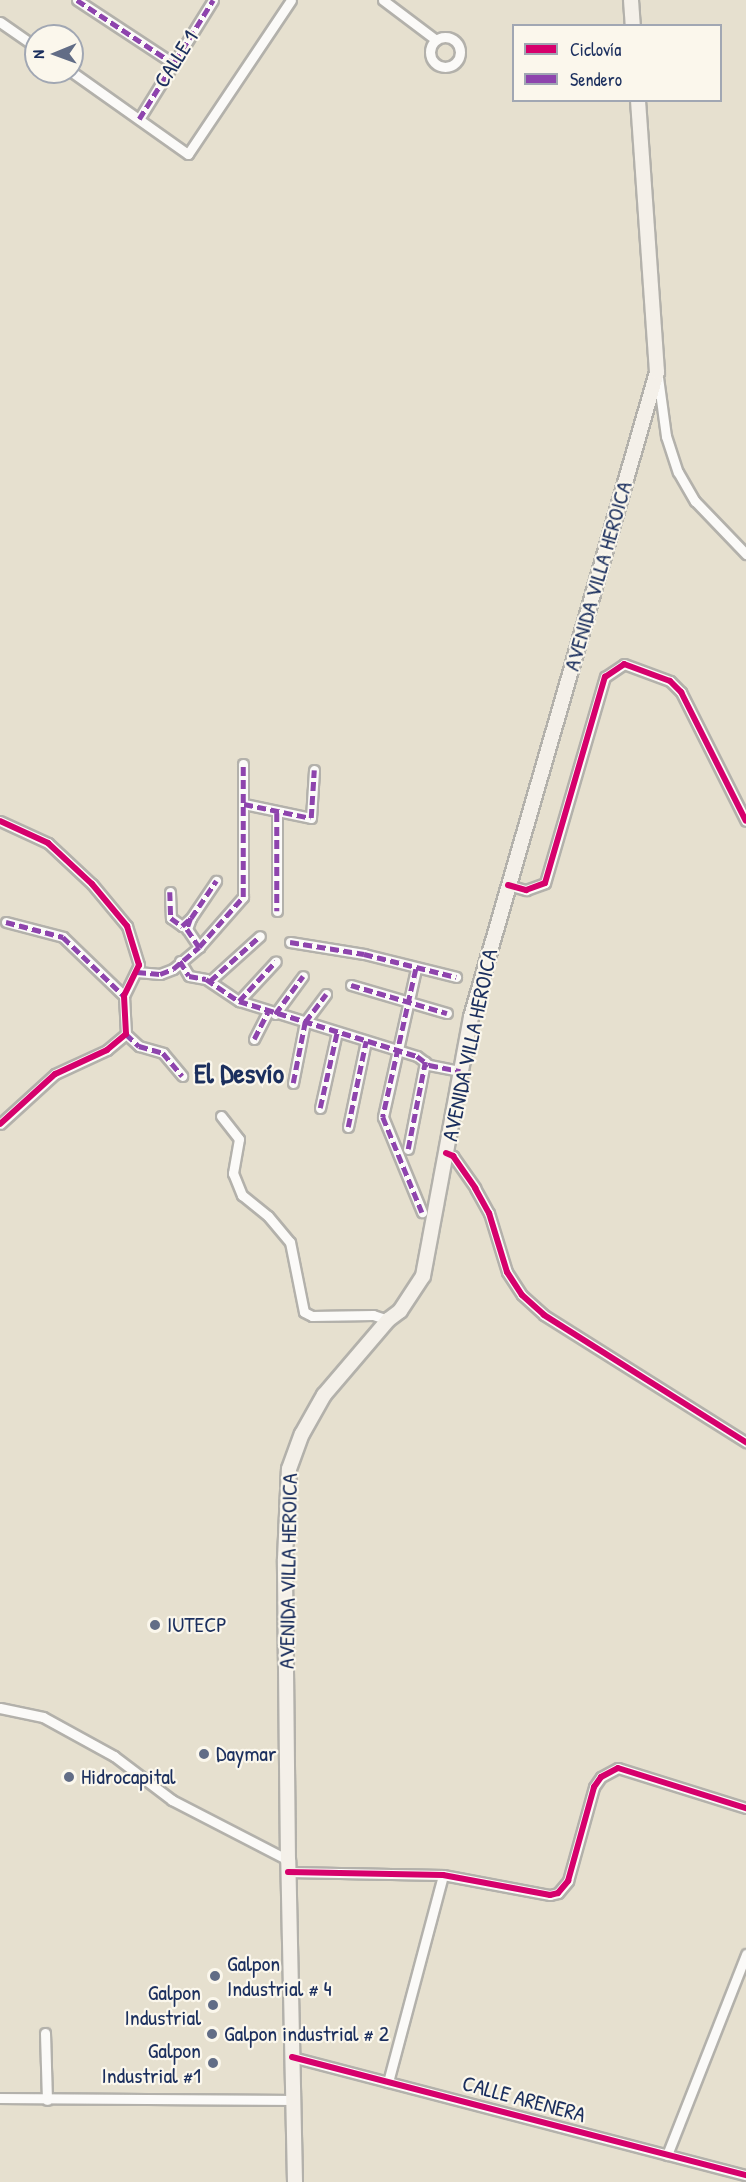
<!DOCTYPE html>
<meta charset="utf-8">
<style>
body{margin:0}
#map{position:relative;width:746px;height:2182px;overflow:hidden;background:#e6e0cf;font-family:"Patrick Hand",sans-serif}
div>[style]{position:absolute}
.roads{filter:drop-shadow(2px 0 #b3b1ab) drop-shadow(-2px 0 #b3b1ab) drop-shadow(0 2px #b3b1ab) drop-shadow(0 -2px #b3b1ab)}
.minor>*{height:9px;margin:-4.5px;padding:0 4.5px;transform-origin:4.5px;border-radius:4.5px;background:#fbfaf8}
.minor>.ring{margin:-4.5px;padding:0;box-sizing:content-box;background:none;border:9px solid #fbfaf8;border-radius:50%}
.secondary>*{height:14px;margin:-7px;padding:0 7px;transform-origin:7px;border-radius:7px;background:#f4f0e9}
.quiet>*{height:4.5px;margin-top:-2.25px;transform-origin:0;background:repeating-linear-gradient(90deg,#8e44ad 0 9px,transparent 0 13.5px)}
.cycleway>*{height:6px;margin:-3px;padding:0 3px;transform-origin:3px;border-radius:3px;background:#d6006c}
.dots>*{width:16px;height:16px;translate:-50% -50%;box-sizing:border-box;border:3px solid #fbf7ec;border-radius:50%}
span{translate:-50% -50%;white-space:nowrap;text-align:center;line-height:1.15;-webkit-text-stroke:4.5px #fbf7ec;paint-order:stroke}
.street-label{font-size:22px;color:#1b2f5e}
.poi-label{font-size:22px;color:#1b2f5e}
.left{translate:0 -50%;text-align:left}
.right{translate:-100% -50%;text-align:right}
.district-label{font-size:28px;color:#1b2f5e;font-weight:700}
.legend{position:absolute;left:512px;top:24px;width:210px;height:78px;box-sizing:border-box;background:#fbf7ec;border:2px solid #a1a7b3;margin:0;padding:8px 10px;list-style:none;font-size:18px;color:#1b2f5e}
.legend li{display:flex;align-items:center;gap:12px;height:30px}
.legend b{width:30px;border:2px solid #a1a7b3}
.north{position:absolute;left:24px;top:24px;width:60px;height:60px;box-sizing:border-box;background:#fbf7ec;border:2px solid #a1a7b3;border-radius:50%;rotate:269deg;font-size:16px;font-weight:700;line-height:24px;text-align:center;color:#1b2f5e}
.north::after{content:'';display:block;margin:auto;width:21px;height:27px;background:#626d86;clip-path:polygon(50% 0,100% 100%,50% 72%,0 100%)}
</style>
<div id="map">
<div class="roads">
<div class="minor">
<div style="left:77px;top:0;width:115px;rotate:33.3deg"></div>
<div style="left:383px;top:0;width:66px;rotate:37deg"></div>
<div style="left:0;top:22px;width:44px;rotate:34.8deg"></div>
<div class="ring" style="left:430px;top:37px;width:21px;height:21px"></div>
<div style="left:72px;top:72px;width:142px;rotate:35.3deg"></div>
<div style="left:188px;top:154px;width:185px;rotate:-56.2deg"></div>
<div style="left:139px;top:119px;width:140px;rotate:-58.1deg"></div>
<div style="left:658px;top:377px;width:60px;rotate:82.3deg"></div>
<div style="left:666px;top:436px;width:38px;rotate:72deg"></div>
<div style="left:678px;top:472px;width:34px;rotate:60deg"></div>
<div style="left:695px;top:501px;width:74px;rotate:46.1deg"></div>
<div style="left:244px;top:804px;width:68px;rotate:11.8deg"></div>
<div style="left:311px;top:818px;width:48px;rotate:-86.4deg"></div>
<div style="left:277px;top:813px;width:98px;rotate:90deg"></div>
<div style="left:0;top:821px;width:53px;rotate:24.6deg"></div>
<div style="left:48px;top:843px;width:60px;rotate:43deg"></div>
<div style="left:92px;top:884px;width:55px;rotate:50.2deg"></div>
<div style="left:127px;top:926px;width:41px;rotate:72.9deg"></div>
<div style="left:139px;top:965px;width:34px;rotate:116deg"></div>
<div style="left:124px;top:996px;width:38px;rotate:87deg"></div>
<div style="left:126px;top:1034px;width:25px;rotate:140deg"></div>
<div style="left:107px;top:1050px;width:57px;rotate:155.2deg"></div>
<div style="left:55px;top:1074px;width:74px;rotate:137.7deg"></div>
<div style="left:508px;top:885px;width:19px;rotate:16deg"></div>
<div style="left:526px;top:890px;width:20px;rotate:-20deg"></div>
<div style="left:545px;top:883px;width:215px;rotate:-73.8deg"></div>
<div style="left:605px;top:677px;width:23px;rotate:-34deg"></div>
<div style="left:624px;top:664px;width:49px;rotate:20.3deg"></div>
<div style="left:670px;top:681px;width:16px;rotate:45deg"></div>
<div style="left:681px;top:692px;width:144px;rotate:63.3deg"></div>
<div style="left:170px;top:892px;width:26px;rotate:88deg"></div>
<div style="left:171px;top:918px;width:14px;rotate:36deg"></div>
<div style="left:182px;top:926px;width:12px;rotate:-42deg"></div>
<div style="left:191px;top:918px;width:12px;rotate:110deg"></div>
<div style="left:187px;top:929px;width:22px;rotate:56deg"></div>
<div style="left:191px;top:918px;width:45px;rotate:-56deg"></div>
<div style="left:6px;top:922px;width:59px;rotate:14.7deg"></div>
<div style="left:63px;top:937px;width:85px;rotate:44deg"></div>
<div style="left:290px;top:942px;width:75px;rotate:9.2deg"></div>
<div style="left:364px;top:954px;width:95px;rotate:14deg"></div>
<div style="left:180px;top:961px;width:17px;rotate:59deg"></div>
<div style="left:189px;top:976px;width:17px;rotate:10deg"></div>
<div style="left:206px;top:979px;width:40px;rotate:34deg"></div>
<div style="left:239px;top:1001px;width:186px;rotate:17.2deg"></div>
<div style="left:417px;top:1056px;width:15px;rotate:37deg"></div>
<div style="left:429px;top:1065px;width:32px;rotate:11deg"></div>
<div style="left:416px;top:969px;width:152px;rotate:102.6deg"></div>
<div style="left:383px;top:1117px;width:103px;rotate:67.7deg"></div>
<div style="left:137px;top:972px;width:23px;rotate:5deg"></div>
<div style="left:160px;top:974px;width:14px;rotate:-21deg"></div>
<div style="left:173px;top:969px;width:34px;rotate:-40deg"></div>
<div style="left:199px;top:947px;width:67px;rotate:-48.7deg"></div>
<div style="left:243px;top:897px;width:133px;rotate:-90deg"></div>
<div style="left:210px;top:981px;width:67px;rotate:-42deg"></div>
<div style="left:351px;top:985px;width:100px;rotate:16.3deg"></div>
<div style="left:239px;top:1001px;width:54px;rotate:-47.2deg"></div>
<div style="left:275px;top:1014px;width:47px;rotate:-53.6deg"></div>
<div style="left:126px;top:1034px;width:18px;rotate:43deg"></div>
<div style="left:139px;top:1046px;width:25px;rotate:16deg"></div>
<div style="left:163px;top:1053px;width:30px;rotate:50deg"></div>
<div style="left:254px;top:1039px;width:30px;rotate:-63deg"></div>
<div style="left:293px;top:1083px;width:62px;rotate:-78.9deg"></div>
<div style="left:305px;top:1022px;width:35px;rotate:-53deg"></div>
<div style="left:320px;top:1108px;width:78px;rotate:-77.4deg"></div>
<div style="left:221px;top:1116px;width:29px;rotate:52deg"></div>
<div style="left:239px;top:1139px;width:35px;rotate:100deg"></div>
<div style="left:233px;top:1173px;width:24px;rotate:68deg"></div>
<div style="left:242px;top:1195px;width:33px;rotate:39deg"></div>
<div style="left:268px;top:1216px;width:34px;rotate:50deg"></div>
<div style="left:290px;top:1242px;width:71px;rotate:78.7deg"></div>
<div style="left:304px;top:1312px;width:9px;rotate:27deg"></div>
<div style="left:312px;top:1316px;width:61px;rotate:-0.9deg"></div>
<div style="left:373px;top:1315px;width:16px;rotate:18deg"></div>
<div style="left:348px;top:1127px;width:88px;rotate:-78.2deg"></div>
<div style="left:408px;top:1149px;width:89px;rotate:-78.9deg"></div>
<div style="left:446px;top:1153px;width:8px;rotate:23deg"></div>
<div style="left:453px;top:1156px;width:39px;rotate:55deg"></div>
<div style="left:475px;top:1188px;width:29px;rotate:61deg"></div>
<div style="left:489px;top:1213px;width:62px;rotate:73deg"></div>
<div style="left:507px;top:1272px;width:27px;rotate:57deg"></div>
<div style="left:522px;top:1295px;width:30px;rotate:42deg"></div>
<div style="left:544px;top:1315px;width:239px;rotate:32.2deg"></div>
<div style="left:0;top:1708px;width:44px;rotate:11.8deg"></div>
<div style="left:43px;top:1717px;width:81px;rotate:28.8deg"></div>
<div style="left:114px;top:1756px;width:73px;rotate:37.2deg"></div>
<div style="left:172px;top:1800px;width:131px;rotate:27.3deg"></div>
<div style="left:288px;top:1872px;width:155px;rotate:1.1deg"></div>
<div style="left:443px;top:1875px;width:109px;rotate:10.6deg"></div>
<div style="left:550px;top:1895px;width:8px;rotate:-14deg"></div>
<div style="left:558px;top:1893px;width:16px;rotate:-50deg"></div>
<div style="left:568px;top:1881px;width:98px;rotate:-74.5deg"></div>
<div style="left:594px;top:1787px;width:12px;rotate:-55deg"></div>
<div style="left:601px;top:1777px;width:19px;rotate:-28deg"></div>
<div style="left:618px;top:1768px;width:134px;rotate:17.4deg"></div>
<div style="left:45px;top:2033px;width:67px;rotate:88.3deg"></div>
<div style="left:292px;top:2057px;width:469px;rotate:14.6deg"></div>
<div style="left:388px;top:2082px;width:214px;rotate:-75.1deg"></div>
<div style="left:0;top:2098px;width:292px;rotate:0.4deg"></div>
<div style="left:667px;top:2155px;width:216px;rotate:-68.5deg"></div>
</div>
<div class="secondary">
<div style="left:631px;top:0;width:26px;rotate:86deg"></div>
<div style="left:295px;top:2182px;width:322px;rotate:-91.2deg"></div>
<div style="left:288px;top:1860px;width:301px;rotate:-90.6deg"></div>
<div style="left:285px;top:1559px;width:90px;rotate:-87.5deg"></div>
<div style="left:289px;top:1469px;width:37px;rotate:-70deg"></div>
<div style="left:302px;top:1434px;width:45px;rotate:-60.6deg"></div>
<div style="left:324px;top:1395px;width:99px;rotate:-49.5deg"></div>
<div style="left:388px;top:1320px;width:15px;rotate:-37deg"></div>
<div style="left:400px;top:1311px;width:42px;rotate:-56.7deg"></div>
<div style="left:423px;top:1276px;width:263px;rotate:-79.5deg"></div>
<div style="left:471px;top:1017px;width:671px;rotate:-73.91deg"></div>
<div style="left:657px;top:372px;width:273px;rotate:-94deg"></div>
</div>
</div>
<div class="quiet">
<div style="left:77px;top:0;width:115px;rotate:33.3deg"></div>
<div style="left:139px;top:119px;width:140px;rotate:-58.1deg"></div>
<div style="left:244px;top:804px;width:68px;rotate:11.8deg"></div>
<div style="left:311px;top:818px;width:48px;rotate:-86.4deg"></div>
<div style="left:277px;top:813px;width:98px;rotate:90deg"></div>
<div style="left:170px;top:892px;width:26px;rotate:88deg"></div>
<div style="left:171px;top:918px;width:14px;rotate:36deg"></div>
<div style="left:182px;top:926px;width:12px;rotate:-42deg"></div>
<div style="left:191px;top:918px;width:12px;rotate:110deg"></div>
<div style="left:187px;top:929px;width:22px;rotate:56deg"></div>
<div style="left:191px;top:918px;width:45px;rotate:-56deg"></div>
<div style="left:6px;top:922px;width:59px;rotate:14.7deg"></div>
<div style="left:63px;top:937px;width:85px;rotate:44deg"></div>
<div style="left:290px;top:942px;width:75px;rotate:9.2deg"></div>
<div style="left:364px;top:954px;width:95px;rotate:14deg"></div>
<div style="left:180px;top:961px;width:17px;rotate:59deg"></div>
<div style="left:189px;top:976px;width:17px;rotate:10deg"></div>
<div style="left:206px;top:979px;width:40px;rotate:34deg"></div>
<div style="left:239px;top:1001px;width:186px;rotate:17.2deg"></div>
<div style="left:417px;top:1056px;width:15px;rotate:37deg"></div>
<div style="left:429px;top:1065px;width:32px;rotate:11deg"></div>
<div style="left:416px;top:969px;width:152px;rotate:102.6deg"></div>
<div style="left:383px;top:1117px;width:103px;rotate:67.7deg"></div>
<div style="left:137px;top:972px;width:23px;rotate:5deg"></div>
<div style="left:160px;top:974px;width:14px;rotate:-21deg"></div>
<div style="left:173px;top:969px;width:34px;rotate:-40deg"></div>
<div style="left:199px;top:947px;width:67px;rotate:-48.7deg"></div>
<div style="left:243px;top:897px;width:133px;rotate:-90deg"></div>
<div style="left:210px;top:981px;width:67px;rotate:-42deg"></div>
<div style="left:351px;top:985px;width:100px;rotate:16.3deg"></div>
<div style="left:239px;top:1001px;width:54px;rotate:-47.2deg"></div>
<div style="left:275px;top:1014px;width:47px;rotate:-53.6deg"></div>
<div style="left:126px;top:1034px;width:18px;rotate:43deg"></div>
<div style="left:139px;top:1046px;width:25px;rotate:16deg"></div>
<div style="left:163px;top:1053px;width:30px;rotate:50deg"></div>
<div style="left:254px;top:1039px;width:30px;rotate:-63deg"></div>
<div style="left:293px;top:1083px;width:62px;rotate:-78.9deg"></div>
<div style="left:305px;top:1022px;width:35px;rotate:-53deg"></div>
<div style="left:320px;top:1108px;width:78px;rotate:-77.4deg"></div>
<div style="left:348px;top:1127px;width:88px;rotate:-78.2deg"></div>
<div style="left:408px;top:1149px;width:89px;rotate:-78.9deg"></div>
</div>
<div class="cycleway">
<div style="left:0;top:821px;width:53px;rotate:24.6deg"></div>
<div style="left:48px;top:843px;width:60px;rotate:43deg"></div>
<div style="left:92px;top:884px;width:55px;rotate:50.2deg"></div>
<div style="left:127px;top:926px;width:41px;rotate:72.9deg"></div>
<div style="left:139px;top:965px;width:34px;rotate:116deg"></div>
<div style="left:124px;top:996px;width:38px;rotate:87deg"></div>
<div style="left:126px;top:1034px;width:25px;rotate:140deg"></div>
<div style="left:107px;top:1050px;width:57px;rotate:155.2deg"></div>
<div style="left:55px;top:1074px;width:74px;rotate:137.7deg"></div>
<div style="left:508px;top:885px;width:19px;rotate:16deg"></div>
<div style="left:526px;top:890px;width:20px;rotate:-20deg"></div>
<div style="left:545px;top:883px;width:215px;rotate:-73.8deg"></div>
<div style="left:605px;top:677px;width:23px;rotate:-34deg"></div>
<div style="left:624px;top:664px;width:49px;rotate:20.3deg"></div>
<div style="left:670px;top:681px;width:16px;rotate:45deg"></div>
<div style="left:681px;top:692px;width:144px;rotate:63.3deg"></div>
<div style="left:446px;top:1153px;width:8px;rotate:23deg"></div>
<div style="left:453px;top:1156px;width:39px;rotate:55deg"></div>
<div style="left:475px;top:1188px;width:29px;rotate:61deg"></div>
<div style="left:489px;top:1213px;width:62px;rotate:73deg"></div>
<div style="left:507px;top:1272px;width:27px;rotate:57deg"></div>
<div style="left:522px;top:1295px;width:30px;rotate:42deg"></div>
<div style="left:544px;top:1315px;width:239px;rotate:32.2deg"></div>
<div style="left:288px;top:1872px;width:155px;rotate:1.1deg"></div>
<div style="left:443px;top:1875px;width:109px;rotate:10.6deg"></div>
<div style="left:550px;top:1895px;width:8px;rotate:-14deg"></div>
<div style="left:558px;top:1893px;width:16px;rotate:-50deg"></div>
<div style="left:568px;top:1881px;width:98px;rotate:-74.5deg"></div>
<div style="left:594px;top:1787px;width:12px;rotate:-55deg"></div>
<div style="left:601px;top:1777px;width:19px;rotate:-28deg"></div>
<div style="left:618px;top:1768px;width:134px;rotate:17.4deg"></div>
<div style="left:292px;top:2057px;width:469px;rotate:14.6deg"></div>
</div>
<div class="dots">
<div style="left:155px;top:1625px;background:#626d86"></div>
<div style="left:204px;top:1754px;background:#626d86"></div>
<div style="left:69px;top:1777px;background:#626d86"></div>
<div style="left:215px;top:1976px;background:#626d86"></div>
<div style="left:213px;top:2005px;background:#626d86"></div>
<div style="left:212px;top:2034px;background:#626d86"></div>
<div style="left:213px;top:2063px;background:#626d86"></div>
</div>
<div class="street-label">
<span style="left:176px;top:59px;rotate:-58deg">CALLE 1</span>
<span style="left:598px;top:576px;rotate:-74deg">AVENIDA VILLA HEROICA</span>
<span style="left:470px;top:1045px;rotate:-78deg">AVENIDA VILLA HEROICA</span>
<span style="left:288px;top:1571px;rotate:-89deg">AVENIDA VILLA HEROICA</span>
<span style="left:524px;top:2099px;rotate:15deg">CALLE ARENERA</span>
</div>
<div class="poi-label">
<span class="left" style="left:167px;top:1625px">IUTECP</span>
<span class="left" style="left:216px;top:1754px">Daymar</span>
<span class="left" style="left:81px;top:1777px">Hidrocapital</span>
<span class="left" style="left:227px;top:1976px">Galpon<br>Industrial # 4</span>
<span class="right" style="left:201px;top:2005px">Galpon<br>Industrial</span>
<span class="left" style="left:224px;top:2034px">Galpon industrial # 2</span>
<span class="right" style="left:201px;top:2063px">Galpon<br>Industrial #1</span>
</div>
<div class="district-label">
<span style="left:239px;top:1073px">El Desvío</span>
</div>
<ul class="legend">
<li><b style="height:8px;background:#d6006c"></b>Ciclovía</li>
<li><b style="height:8px;background:#8e44ad"></b>Sendero</li>
</ul>
<div class="north">N</div>
</div>
